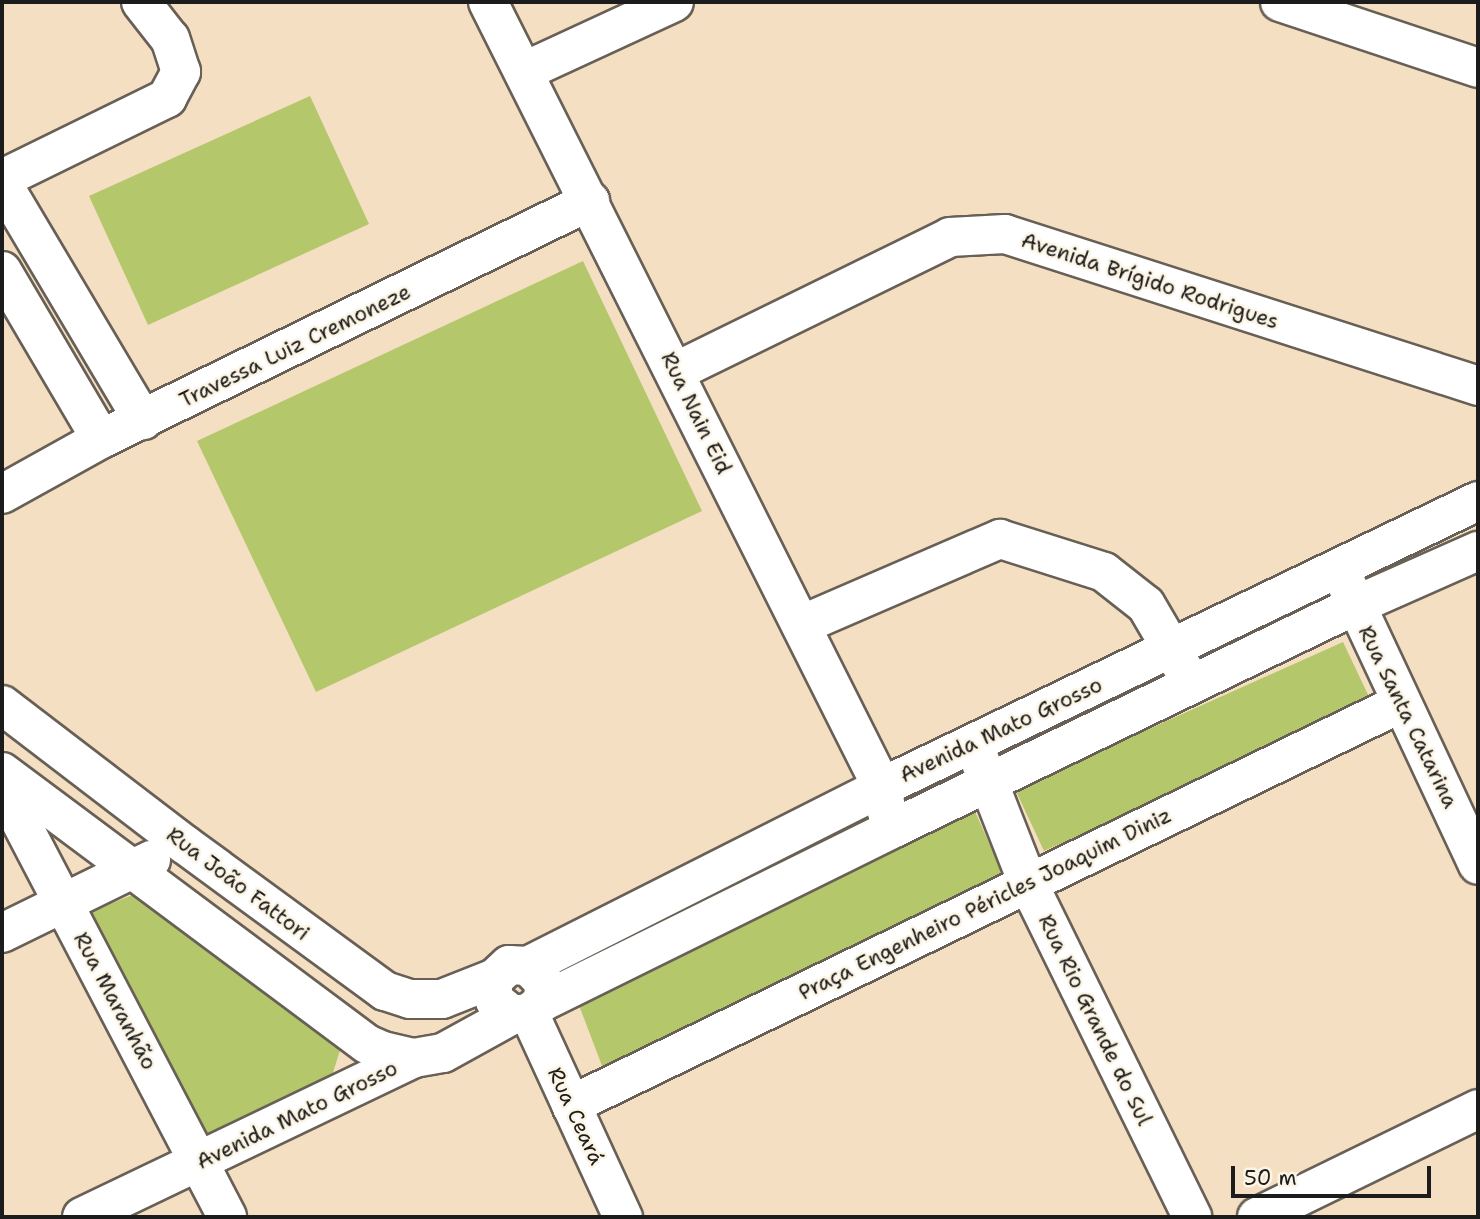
<!DOCTYPE html>
<meta charset="utf-8">
<style>
body{margin:0}
#map{position:relative;width:1480px;height:1219px;overflow:hidden;background:#f5dfc2;font-family:"Shantell Sans",sans-serif}
div>[style]{position:absolute}
.green>*{inset:0;background:#b4c76b}
.roads{filter:drop-shadow(2px 0 #686056) drop-shadow(-2px 0 #686056) drop-shadow(0 2px #686056) drop-shadow(0 -2px #686056)}
.minor>*{height:38px;margin:-19px;padding:0 19px;transform-origin:19px;border-radius:19px;background:#fff}
span{translate:-50% -50%;white-space:nowrap;text-align:center;line-height:1.15;-webkit-text-stroke:5px #fcf5e5;paint-order:stroke}
.street-label{font-size:21px;color:#1c1c1c}
.frame{position:absolute;inset:0;border:4px solid #1c1c1c;pointer-events:none}
.scale{position:absolute;left:1231px;top:1166px;width:200px;height:32px;box-sizing:border-box;border:4px solid #1c1c1c;border-top:0;padding-left:9px;font-size:21px;line-height:24px;white-space:nowrap;color:#1c1c1c;-webkit-text-stroke:5px #fcf5e5;paint-order:stroke}
</style>
<div id="map">
<div class="green">
<div style="clip-path:polygon(310px 96px,369px 224px,148px 325px,89px 196px)"></div>
<div style="clip-path:polygon(583px 261px,702px 511px,316px 692px,197px 441px)"></div>
<div style="clip-path:polygon(1343px 642px,1372px 703px,1044px 851px,1015px 789px)"></div>
<div style="clip-path:polygon(973px 807px,1006px 881px,604px 1071px,577px 1000px)"></div>
<div style="clip-path:polygon(140px 892px,341px 1047px,332px 1076px,208px 1144px,90px 912px)"></div>
</div>
<div class="roads">
<div class="minor">
<div style="left:488px;top:2px;width:878px;rotate:63.35deg"></div>
<div style="left:882px;top:787px;width:25px;rotate:79deg"></div>
<div style="left:1280px;top:2px;width:209px;rotate:18.4deg"></div>
<div style="left:525px;top:71px;width:164px;rotate:-24.8deg"></div>
<div style="left:2px;top:179px;width:184px;rotate:-26.1deg"></div>
<div style="left:167px;top:98px;width:30px;rotate:-62deg"></div>
<div style="left:181px;top:72px;width:35px;rotate:-108deg"></div>
<div style="left:170px;top:39px;width:47px;rotate:-128.1deg"></div>
<div style="left:2px;top:183px;width:276px;rotate:59.3deg"></div>
<div style="left:2px;top:271px;width:195px;rotate:59.5deg"></div>
<div style="left:675px;top:372px;width:306px;rotate:-26.1deg"></div>
<div style="left:950px;top:237px;width:55px;rotate:-3.1deg"></div>
<div style="left:1005px;top:234px;width:497px;rotate:17.8deg"></div>
<div style="left:2px;top:494px;width:113px;rotate:-29.1deg"></div>
<div style="left:101px;top:439px;width:544px;rotate:-25.95deg"></div>
<div style="left:1346px;top:583px;width:311px;rotate:64.9deg"></div>
<div style="left:801px;top:625px;width:217px;rotate:-23.4deg"></div>
<div style="left:1000px;top:539px;width:109px;rotate:17.6deg"></div>
<div style="left:1104px;top:572px;width:53px;rotate:38.2deg"></div>
<div style="left:1146px;top:605px;width:75px;rotate:59.7deg"></div>
<div style="left:2px;top:705px;width:229px;rotate:37.4deg"></div>
<div style="left:184px;top:844px;width:249px;rotate:36.2deg"></div>
<div style="left:385px;top:991px;width:26px;rotate:18deg"></div>
<div style="left:410px;top:999px;width:32px"></div>
<div style="left:442px;top:999px;width:57px;rotate:-21.6deg"></div>
<div style="left:979px;top:758px;width:134px;rotate:68.6deg"></div>
<div style="left:1028px;top:883px;width:372px;rotate:63.8deg"></div>
<div style="left:2px;top:772px;width:455px;rotate:36.7deg"></div>
<div style="left:367px;top:1044px;width:17px;rotate:24deg"></div>
<div style="left:383px;top:1051px;width:32px;rotate:13deg"></div>
<div style="left:2px;top:786px;width:486px;rotate:62.4deg"></div>
<div style="left:2px;top:933px;width:166px;rotate:-26.1deg"></div>
<div style="left:528px;top:966px;width:397px;rotate:-26.8deg"></div>
<div style="left:882px;top:787px;width:661px;rotate:-25.63deg"></div>
<div style="left:542px;top:1002px;width:388px;rotate:-26.3deg"></div>
<div style="left:890px;top:830px;width:515px;rotate:-25.77deg"></div>
<div style="left:1354px;top:606px;width:136px;rotate:-23.9deg"></div>
<div style="left:529px;top:1013px;width:225px;rotate:65.3deg"></div>
<div style="left:571px;top:1105px;width:922px;rotate:-25.84deg"></div>
<div style="left:82px;top:1217px;width:368px;rotate:-25.6deg"></div>
<div style="left:414px;top:1058px;width:29px;rotate:-10deg"></div>
<div style="left:443px;top:1053px;width:79px;rotate:-28.8deg"></div>
<div style="left:512px;top:1015px;width:17px;rotate:-7deg"></div>
<div style="left:529px;top:1013px;width:17px;rotate:-40deg"></div>
<div style="left:542px;top:1002px;width:10px;rotate:-79deg"></div>
<div style="left:544px;top:992px;width:11px;rotate:-95deg"></div>
<div style="left:543px;top:981px;width:21px;rotate:-135deg"></div>
<div style="left:528px;top:966px;width:19px;rotate:-177deg"></div>
<div style="left:509px;top:965px;width:19px;rotate:137deg"></div>
<div style="left:495px;top:978px;width:11px;rotate:105deg"></div>
<div style="left:492px;top:989px;width:12px;rotate:76deg"></div>
<div style="left:495px;top:1001px;width:22px;rotate:39deg"></div>
<div style="left:1257px;top:1217px;width:246px;rotate:-26deg"></div>
</div>
</div>
<div class="street-label">
<span style="left:1150px;top:281px;rotate:18deg">Avenida Brígido Rodrigues</span>
<span style="left:295px;top:346px;rotate:-26deg">Travessa Luiz Cremoneze</span>
<span style="left:696px;top:413px;rotate:64deg">Rua Nain Eid</span>
<span style="left:1408px;top:717px;rotate:64deg">Rua Santa Catarina</span>
<span style="left:1001px;top:730px;rotate:-25deg">Avenida Mato Grosso</span>
<span style="left:238px;top:884px;rotate:37deg">Rua João Fattori</span>
<span style="left:985px;top:904px;rotate:-26deg">Praça Engenheiro Péricles Joaquim Diniz</span>
<span style="left:115px;top:1001px;rotate:62deg">Rua Maranhão</span>
<span style="left:1095px;top:1020px;rotate:64deg">Rua Rio Grande do Sul</span>
<span style="left:297px;top:1115px;rotate:-26deg">Avenida Mato Grosso</span>
<span style="left:576px;top:1116px;rotate:65deg">Rua Ceará</span>
</div>
<div class="frame"></div>
<div class="scale">50 m</div>
</div>
